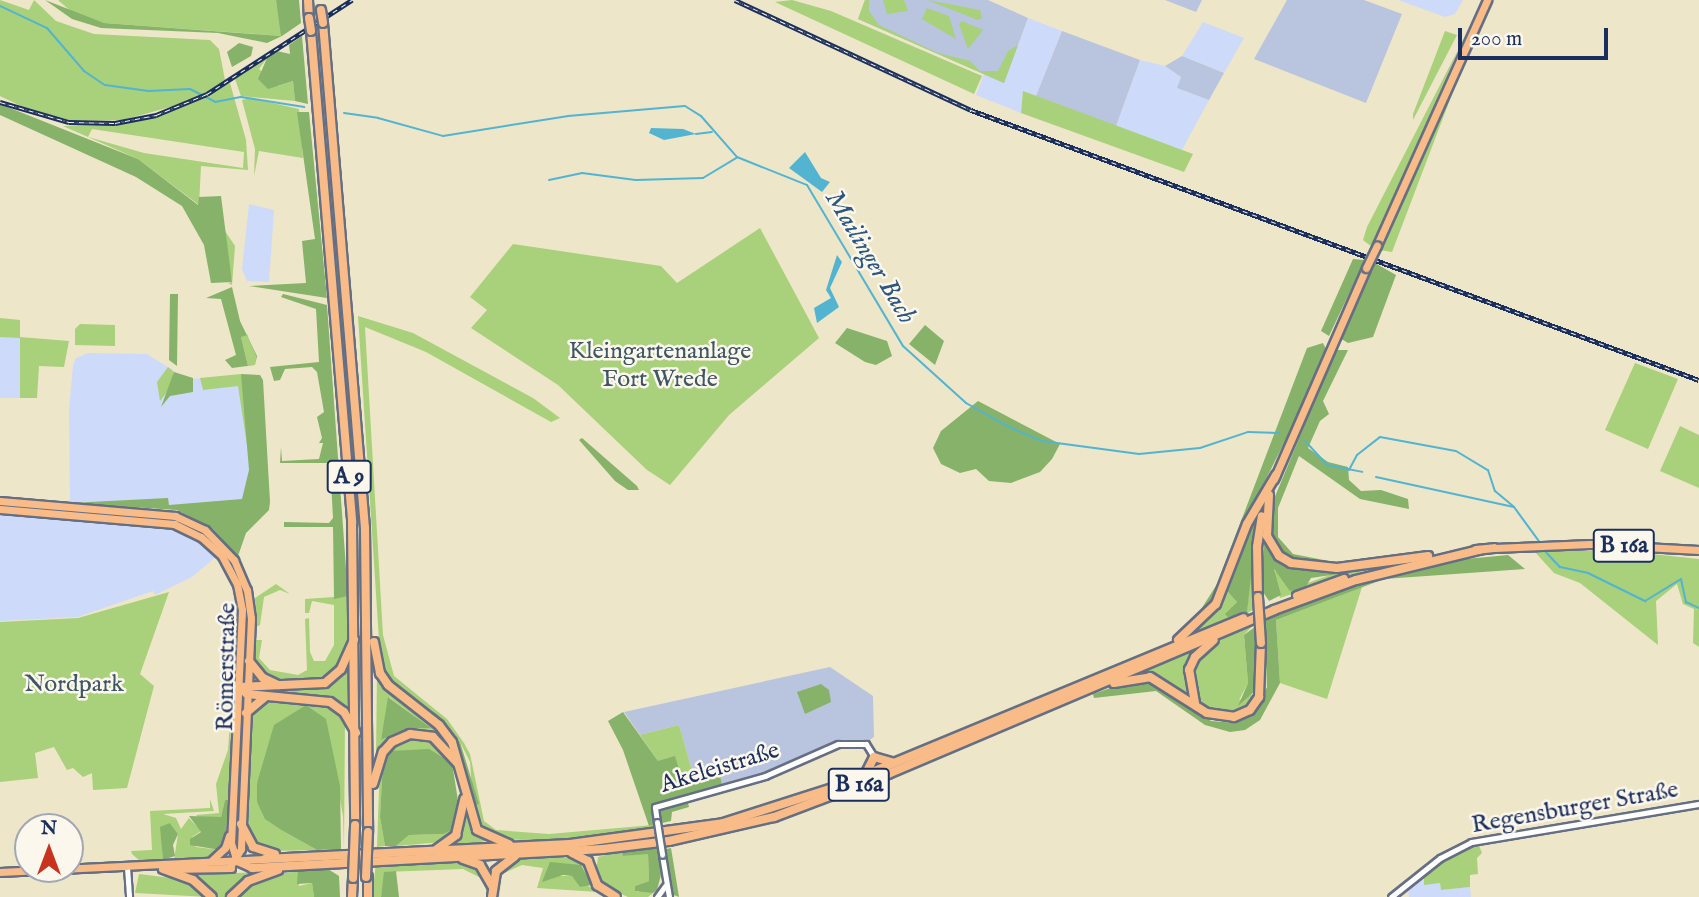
<!DOCTYPE html>
<meta charset="utf-8">
<style>
body{margin:0}
#map{position:relative;width:1699px;height:897px;overflow:hidden;background:#eee6c8;font-family:"IM FELL English",serif}
div>[style]{position:absolute}
.built>*{inset:0;background:#cedafa}
.industrial>*{inset:0;background:#b9c4de}
.green>*{inset:0;background:#a9d07a}
.forest>*{inset:0;background:#86b26a}
.water>*{inset:0;background:#52b4d1}
.stream>*{height:2px;margin:-1px;padding:0 1px;transform-origin:1px;border-radius:1px;background:#52b4d1}
.roads{filter:drop-shadow(2px 0 #656f83) drop-shadow(-2px 0 #656f83) drop-shadow(0 2px #656f83) drop-shadow(0 -2px #656f83)}
.minor>*{height:5px;margin:-2.5px;padding:0 2.5px;transform-origin:2.5px;border-radius:2.5px;background:#fff}
.major>*{height:7px;margin:-3.5px;padding:0 3.5px;transform-origin:3.5px;border-radius:3.5px;background:#f9bc89}
.highway>*{height:8px;margin:-4px;padding:0 4px;transform-origin:4px;border-radius:4px;background:#f9bc89}
.rail>*{height:4.5px;margin-top:-2.25px;transform-origin:0;background:repeating-linear-gradient(90deg,#fbf7ec 0 5px,#1b2f5e 0 10px);box-sizing:border-box;border-block:2px solid #1b2f5e}
.bridges{filter:drop-shadow(2px 0 #656f83) drop-shadow(-2px 0 #656f83) drop-shadow(0 2px #656f83) drop-shadow(0 -2px #656f83)}
.minor-bridge>*{height:5px;margin:-2.5px;padding:0 2.5px;transform-origin:2.5px;border-radius:2.5px;background:#fff}
.major-bridge>*{height:7px;margin:-3.5px;padding:0 3.5px;transform-origin:3.5px;border-radius:3.5px;background:#f9bc89}
.highway-bridge>*{height:8px;margin:-4px;padding:0 4px;transform-origin:4px;border-radius:4px;background:#f9bc89}
span{translate:-50% -50%;white-space:nowrap;text-align:center;line-height:1.15;-webkit-text-stroke:5px #fbf7ec;paint-order:stroke}
.shield-label span{padding:2px 5px;background:#fbf7ec;border:2px solid;border-radius:5px;-webkit-text-stroke-width:0}
.shield-label{font-size:23px;color:#1b2f5e;font-weight:700}
.park-label{font-size:24px;color:#3e5765}
.street-label{font-size:24px;color:#1b2f5e}
.water-label{font-size:26px;color:#2c5780;font-style:italic}
.north{position:absolute;left:14px;top:813px;width:70px;height:70px;box-sizing:border-box;background:#fbf7ec;border:2px solid #a1a7b3;border-radius:50%;rotate:0deg;font-size:19px;font-weight:700;line-height:28px;text-align:center;color:#1b2f5e}
.north::after{content:'';display:block;margin:auto;width:24px;height:32px;background:#c8321e;clip-path:polygon(50% 0,100% 100%,50% 72%,0 100%)}
.scale{position:absolute;left:1458px;top:28px;width:150px;height:32px;box-sizing:border-box;border:4px solid #1b2f5e;border-top:0;padding-left:9px;font-size:21px;line-height:24px;white-space:nowrap;color:#1b2f5e;-webkit-text-stroke:5px #fbf7ec;paint-order:stroke}
</style>
<div id="map">
<div class="built">
<div style="clip-path:polygon(1398px 0,1463px 0,1455px 14px,1445px 17px)"></div>
<div style="clip-path:polygon(1028px 18px,1062px 31px,1036px 96px,1023px 91px,1021px 113px,976px 95px,984px 74px,1004px 82px)"></div>
<div style="clip-path:polygon(1203px 22px,1244px 38px,1224px 73px,1182px 56px)"></div>
<div style="clip-path:polygon(1140px 60px,1165px 66px,1181px 77px,1178px 88px,1209px 100px,1182px 150px,1116px 126px)"></div>
<div style="clip-path:polygon(249px 204px,274px 210px,269px 282px,247px 281px,242px 269px)"></div>
<div style="clip-path:polygon(0 337px,20px 337px,20px 398px,0 398px)"></div>
<div style="clip-path:polygon(88px 353px,147px 354px,187px 379px,260px 375px,270px 502px,254px 510px,225px 540px,177px 510px,70px 503px,69px 410px,73px 365px,76px 358px)"></div>
<div style="clip-path:polygon(0 515px,164px 527px,198px 542px,216px 557px,192px 577px,155px 595px,153px 591px,78px 617px,0 621px)"></div>
<div style="clip-path:polygon(1424px 877px,1424px 884px,1440px 883px,1441px 890px,1470px 887px,1471px 897px,1409px 897px,1408px 889px)"></div>
</div>
<div class="industrial">
<div style="clip-path:polygon(865px 0,988px 0,1028px 18px,1004px 83px,858px 19px)"></div>
<div style="clip-path:polygon(1165px 0,1202px 0,1196px 12px)"></div>
<div style="clip-path:polygon(1287px 0,1364px 0,1402px 14px,1366px 103px,1254px 59px)"></div>
<div style="clip-path:polygon(1062px 31px,1140px 60px,1116px 126px,1036px 96px)"></div>
<div style="clip-path:polygon(1182px 56px,1224px 73px,1209px 100px,1177px 88px,1181px 77px,1165px 66px)"></div>
<div style="clip-path:polygon(830px 667px,873px 696px,874px 737px,868px 741px,837px 741px,781px 768px,722px 785px,720px 775px,695px 781px,679px 725px,640px 735px,624px 712px)"></div>
</div>
<div class="green">
<div style="clip-path:polygon(0 0,29px 10px,34px 0,56px 21px,94px 34px,210px 40px,219px 49px,225px 80px,192px 101px,123px 120px,72px 121px,25px 108px,0 96px)"></div>
<div style="clip-path:polygon(58px 0,276px 0,282px 36px,104px 23px,74px 14px)"></div>
<div style="clip-path:polygon(792px 0,831px 11px,982px 76px,974px 94px,775px 2px)"></div>
<div style="clip-path:polygon(865px 0,869px 0,869px 11px,879px 25px,938px 53px,970px 61px,980px 71px,998px 71px,1008px 51px,1018px 45px,1004px 83px,858px 19px)"></div>
<div style="clip-path:polygon(883px 0,904px 0,908px 11px,887px 14px)"></div>
<div style="clip-path:polygon(927px 0,980px 10px,982px 18px,978px 20px)"></div>
<div style="clip-path:polygon(927px 8px,949px 16px,956px 39px,922px 19px)"></div>
<div style="clip-path:polygon(962px 21px,983px 30px,968px 49px,959px 24px)"></div>
<div style="clip-path:polygon(1445px 31px,1457px 35px,1413px 120px,1413px 114px)"></div>
<div style="clip-path:polygon(1470px 47px,1392px 252px,1380px 250px)"></div>
<div style="clip-path:polygon(1459px 48px,1372px 247px,1363px 240px,1367px 227px)"></div>
<div style="clip-path:polygon(267px 58px,259px 69px,278px 86px,293px 81px,295px 101px,241px 96px,235px 79px)"></div>
<div style="clip-path:polygon(evenodd,230px 83px,246px 140px,248px 170px,201px 166px,199px 205px,138px 159px,63px 126px,116px 125px,162px 116px,230px 83px,92px 129px,244px 152px,243px 168px,144px 153px,88px 137px,92px 129px)"></div>
<div style="clip-path:polygon(1023px 91px,1053px 102px,1193px 154px,1184px 172px,1021px 113px)"></div>
<div style="clip-path:polygon(251px 98px,299px 109px,303px 158px,259px 151px,254px 176px,255px 149px,242px 100px)"></div>
<div style="clip-path:polygon(223px 228px,235px 246px,232px 285px,228px 283px,232px 282px)"></div>
<div style="clip-path:polygon(760px 228px,819px 338px,729px 415px,670px 485px,647px 470px,558px 385px,471px 328px,487px 310px,470px 297px,513px 244px,661px 266px,677px 283px)"></div>
<div style="clip-path:polygon(358px 316px,413px 333px,533px 398px,560px 418px,551px 422px,426px 352px,365px 327px,383px 635px,394px 676px,447px 719px,464px 743px,470px 754px,484px 821px,496px 830px,549px 834px,653px 825px,654px 833px,549px 841px,503px 839px,483px 831px,474px 817px,470px 762px,460px 742px,448px 726px,396px 691px,381px 671px)"></div>
<div style="clip-path:polygon(0 318px,20px 320px,20px 337px,69px 341px,64px 367px,39px 366px,37px 398px,20px 398px,20px 338px,0 337px)"></div>
<div style="clip-path:polygon(80px 324px,115px 325px,115px 346px,75px 345px,75px 329px)"></div>
<div style="clip-path:polygon(247px 334px,256px 356px,255px 365px,248px 366px,241px 337px)"></div>
<div style="clip-path:polygon(1635px 363px,1678px 379px,1648px 449px,1605px 430px)"></div>
<div style="clip-path:polygon(168px 367px,174px 372px,170px 388px,160px 401px,157px 382px)"></div>
<div style="clip-path:polygon(241px 374px,244px 385px,249px 458px,238px 386px,203px 390px,200px 378px)"></div>
<div style="clip-path:polygon(1680px 426px,1699px 435px,1699px 488px,1660px 471px)"></div>
<div style="clip-path:polygon(1534px 551px,1623px 551px,1699px 559px,1699px 647px,1693px 643px,1694px 609px,1683px 604px,1677px 584px,1656px 601px,1658px 645px,1580px 583px,1554px 573px)"></div>
<div style="clip-path:polygon(1252px 558px,1255px 609px,1247px 613px,1195px 634px,1227px 591px,1237px 602px,1226px 614px,1247px 612px)"></div>
<div style="clip-path:polygon(1280px 561px,1317px 571px,1382px 565px,1280px 598px,1272px 570px,1305px 584px,1338px 572px,1308px 573px)"></div>
<div style="clip-path:polygon(276px 584px,290px 594px,280px 590px,264px 597px,260px 625px,256px 627px,255px 598px)"></div>
<div style="clip-path:polygon(1362px 587px,1327px 699px,1280px 683px,1276px 620px)"></div>
<div style="clip-path:polygon(169px 592px,140px 674px,154px 686px,127px 788px,93px 790px,92px 773px,83px 777px,73px 768px,67px 770px,54px 747px,35px 753px,38px 778px,0 782px,0 622px,78px 618px)"></div>
<div style="clip-path:polygon(348px 596px,348px 647px,341px 664px,325px 680px,284px 683px,267px 677px,254px 665px,256px 640px,262px 640px,259px 658px,270px 670px,298px 675px,307px 670px,305px 619px,309px 618px,310px 652px,314px 661px,325px 661px,334px 645px,334px 605px,312px 601px,309px 613px,305px 613px,305px 599px)"></div>
<div style="clip-path:polygon(1256px 622px,1244px 635px,1248px 683px,1239px 700px,1258px 692px,1237px 713px,1212px 712px,1196px 699px,1191px 677px,1196px 661px,1211px 645px)"></div>
<div style="clip-path:polygon(1201px 645px,1188px 665px,1188px 698px,1157px 677px,1131px 675px)"></div>
<div style="clip-path:polygon(349px 663px,350px 712px,334px 700px,316px 695px,264px 693px,325px 685px)"></div>
<div style="clip-path:polygon(evenodd,377px 673px,393px 695px,436px 726px,449px 743px,453px 755px,438px 737px,418px 731px,408px 732px,376px 757px,377px 673px,389px 697px,414px 716px,429px 728px,409px 728px,381px 740px,389px 697px)"></div>
<div style="clip-path:polygon(232px 692px,229px 800px,225px 800px,221px 817px,201px 819px,196px 815px,219px 813px,216px 784px,228px 750px)"></div>
<div style="clip-path:polygon(266px 699px,319px 702px,338px 710px,345px 720px,344px 849px,343px 816px,326px 720px,306px 705px,274px 726px,266px 764px,257px 783px,257px 802px,283px 831px,317px 850px,274px 851px,255px 844px,245px 824px,246px 783px,252px 716px)"></div>
<div style="clip-path:polygon(239px 717px,239px 846px,236px 847px,235px 846px)"></div>
<div style="clip-path:polygon(679px 725px,695px 781px,683px 784px,658px 761px,640px 735px)"></div>
<div style="clip-path:polygon(410px 737px,429px 738px,452px 763px,383px 761px,380px 817px,385px 846px,377px 847px,380px 762px,390px 746px)"></div>
<div style="clip-path:polygon(210px 799px,214px 811px,163px 814px,176px 818px,181px 829px,189px 818px,201px 831px,192px 837px,196px 847px,220px 850px,211px 857px,174px 860px,178px 834px,170px 823px,162px 835px,163px 860px,140px 861px,132px 854px,131px 851px,152px 850px,150px 811px,210px 808px)"></div>
<div style="clip-path:polygon(466px 807px,473px 828px,487px 841px,446px 847px,460px 832px)"></div>
<div style="clip-path:polygon(460px 813px,456px 828px,442px 842px,396px 846px,409px 835px,443px 834px)"></div>
<div style="clip-path:polygon(1478px 843px,1482px 853px,1477px 858px,1478px 874px,1470px 875px,1470px 887px,1441px 890px,1440px 883px,1424px 885px,1424px 877px,1441px 863px)"></div>
<div style="clip-path:polygon(621px 851px,623px 856px,648px 853px,649px 881px,635px 886px,637px 892px,647px 889px,653px 893px,648px 897px,628px 897px,605px 887px,596px 873px,598px 857px)"></div>
<div style="clip-path:polygon(522px 858px,578px 858px,585px 863px,591px 880px,581px 865px,554px 876px,572px 876px,598px 892px,537px 888px,543px 868px,522px 865px,502px 874px,499px 897px,495px 897px,497px 873px)"></div>
<div style="clip-path:polygon(376px 863px,466px 863px,479px 868px,486px 879px,488px 897px,483px 879px,463px 869px,385px 872px,381px 897px,372px 897px)"></div>
<div style="clip-path:polygon(298px 871px,299px 886px,312px 883px,314px 897px,234px 897px,267px 876px)"></div>
<div style="clip-path:polygon(261px 872px,227px 897px,215px 897px,186px 875px)"></div>
<div style="clip-path:polygon(139px 874px,188px 880px,208px 897px,135px 893px)"></div>
</div>
<div class="forest">
<div style="clip-path:polygon(45px 0,104px 23px,281px 36px,276px 0,299px 0,301px 23px,282px 36px,267px 43px,218px 33px,101px 28px,72px 19px)"></div>
<div style="clip-path:polygon(302px 36px,308px 104px,295px 101px,293px 81px,268px 89px,258px 79px,267px 58px,277px 51px,290px 54px,289px 45px)"></div>
<div style="clip-path:polygon(239px 43px,253px 47px,251px 56px,232px 67px,227px 52px)"></div>
<div style="clip-path:polygon(0 104px,138px 159px,198px 205px,199px 197px,221px 196px,232px 282px,211px 283px,204px 245px,182px 206px,136px 177px,0 115px)"></div>
<div style="clip-path:polygon(297px 112px,309px 112px,327px 298px,249px 286px,306px 283px,302px 241px,315px 239px)"></div>
<div style="clip-path:polygon(1353px 259px,1365px 260px,1329px 336px,1321px 331px)"></div>
<div style="clip-path:polygon(1375px 263px,1396px 275px,1373px 337px,1348px 343px,1340px 338px)"></div>
<div style="clip-path:polygon(evenodd,232px 287px,240px 321px,257px 356px,255px 365px,232px 368px,225px 360px,236px 355px,221px 299px,206px 298px,232px 287px,247px 335px,256px 356px,255px 365px,248px 366px,241px 337px,247px 335px)"></div>
<div style="clip-path:polygon(170px 294px,178px 294px,177px 366px,169px 360px)"></div>
<div style="clip-path:polygon(283px 294px,327px 305px,348px 596px,334px 599px,333px 527px,284px 527px,284px 522px,329px 523px,333px 518px,330px 463px,280px 463px,281px 447px,282px 461px,319px 459px,323px 443px,319px 443px,322px 438px,317px 417px,324px 412px,317px 372px,312px 367px,285px 369px,280px 380px,274px 381px,270px 367px,319px 362px,316px 309px,281px 297px)"></div>
<div style="clip-path:polygon(925px 325px,944px 341px,935px 365px,909px 344px)"></div>
<div style="clip-path:polygon(847px 328px,887px 341px,892px 356px,876px 365px,865px 362px,835px 343px)"></div>
<div style="clip-path:polygon(1323px 343px,1326px 349px,1289px 433px,1250px 511px,1213px 602px,1203px 613px,1200px 611px,1217px 584px,1307px 348px)"></div>
<div style="clip-path:polygon(1336px 350px,1348px 350px,1323px 401px,1329px 414px,1320px 421px,1308px 448px,1328px 462px,1348px 467px,1349px 480px,1361px 491px,1381px 490px,1408px 499px,1409px 509px,1360px 499px,1299px 456px,1278px 508px,1278px 537px,1293px 554px,1329px 561px,1328px 565px,1311px 565px,1285px 557px,1269px 537px,1271px 506px)"></div>
<div style="clip-path:polygon(174px 372px,193px 378px,193px 392px,170px 396px,161px 407px)"></div>
<div style="clip-path:polygon(241px 374px,260px 375px,263px 380px,270px 502px,269px 510px,246px 533px,238px 556px,213px 529px,177px 510px,70px 503px,168px 498px,169px 505px,242px 499px,249px 470px)"></div>
<div style="clip-path:polygon(978px 401px,1060px 444px,1052px 459px,1040px 472px,1011px 483px,989px 481px,976px 469px,960px 473px,941px 464px,933px 448px,941px 431px)"></div>
<div style="clip-path:polygon(582px 438px,637px 486px,639px 490px,628px 490px,615px 481px,579px 440px)"></div>
<div style="clip-path:polygon(1253px 520px,1257px 521px,1247px 613px,1228px 617px,1225px 614px,1237px 602px,1227px 591px)"></div>
<div style="clip-path:polygon(1264px 542px,1273px 555px,1295px 569px,1338px 574px,1311px 578px,1305px 588px,1290px 591px,1274px 569px,1281px 595px,1269px 601px,1261px 589px)"></div>
<div style="clip-path:polygon(1508px 555px,1525px 569px,1384px 579px,1276px 620px,1280px 683px,1260px 720px,1245px 730px,1230px 732px,1205px 725px,1156px 691px,1094px 698px,1093px 694px,1119px 685px,1147px 680px,1169px 689px,1211px 721px,1237px 723px,1256px 710px,1267px 687px,1264px 619px,1360px 582px,1445px 561px)"></div>
<div style="clip-path:polygon(1256px 626px,1255px 691px,1238px 706px,1248px 683px,1244px 635px)"></div>
<div style="clip-path:polygon(821px 684px,829px 690px,831px 702px,805px 714px,797px 692px)"></div>
<div style="clip-path:polygon(388px 697px,414px 716px,431px 728px,409px 728px,381px 740px)"></div>
<div style="clip-path:polygon(416px 701px,438px 715px,460px 742px,479px 804px,472px 806px,454px 741px,413px 704px)"></div>
<div style="clip-path:polygon(306px 705px,326px 719px,340px 786px,341px 849px,317px 850px,283px 831px,265px 819px,257px 802px,257px 783px,274px 725px)"></div>
<div style="clip-path:polygon(623px 712px,658px 761px,675px 756px,683px 783px,720px 775px,722px 785px,686px 795px,689px 807px,672px 812px,671px 821px,649px 826px,623px 750px,608px 721px)"></div>
<div style="clip-path:polygon(429px 749px,452px 763px,460px 813px,452px 830px,443px 834px,409px 835px,396px 846px,385px 846px,380px 817px,383px 761px,390px 751px)"></div>
<div style="clip-path:polygon(225px 800px,229px 800px,226px 833px,220px 850px,190px 845px,190px 839px,201px 832px,189px 816px,221px 817px)"></div>
<div style="clip-path:polygon(170px 823px,178px 834px,173px 845px,175px 856px,163px 860px,160px 827px)"></div>
<div style="clip-path:polygon(658px 847px,661px 875px,657px 890px,653px 893px,635px 891px,635px 886px,649px 881px,648px 854px,623px 856px,621px 851px)"></div>
<div style="clip-path:polygon(671px 848px,679px 897px,671px 894px,665px 863px,666px 849px)"></div>
<div style="clip-path:polygon(550px 862px,581px 865px,592px 885px,580px 887px,572px 876px,563px 875px,542px 882px)"></div>
<div style="clip-path:polygon(328px 869px,339px 876px,340px 897px,314px 897px,312px 883px,297px 884px,298px 871px)"></div>
<div style="clip-path:polygon(396px 871px,399px 897px,381px 897px,384px 872px)"></div>
</div>
<div class="water">
<div style="clip-path:polygon(651px 128px,683px 129px,696px 134px,664px 140px,649px 133px)"></div>
<div style="clip-path:polygon(805px 152px,821px 178px,830px 182px,822px 192px,789px 168px)"></div>
<div style="clip-path:polygon(837px 255px,842px 262px,830px 288px,839px 307px,817px 323px,814px 308px,831px 298px,826px 290px)"></div>
</div>
<div class="stream">
<div style="left:0;top:6px;width:52px;rotate:25.1deg"></div>
<div style="left:47px;top:28px;width:57px;rotate:49.3deg"></div>
<div style="left:84px;top:71px;width:25px;rotate:34deg"></div>
<div style="left:105px;top:85px;width:44px;rotate:7.8deg"></div>
<div style="left:149px;top:91px;width:41px;rotate:-2.8deg"></div>
<div style="left:190px;top:89px;width:28px;rotate:27deg"></div>
<div style="left:215px;top:102px;width:26px;rotate:-11deg"></div>
<div style="left:241px;top:97px;width:64px;rotate:9deg"></div>
<div style="left:344px;top:113px;width:34px;rotate:8deg"></div>
<div style="left:378px;top:118px;width:67px;rotate:15.5deg"></div>
<div style="left:443px;top:136px;width:127px;rotate:-9.1deg"></div>
<div style="left:568px;top:116px;width:117px;rotate:-4.9deg"></div>
<div style="left:685px;top:106px;width:19px;rotate:32deg"></div>
<div style="left:701px;top:116px;width:55px;rotate:48.7deg"></div>
<div style="left:737px;top:157px;width:75px;rotate:21.8deg"></div>
<div style="left:807px;top:185px;width:187px;rotate:59.2deg"></div>
<div style="left:903px;top:346px;width:85px;rotate:42.1deg"></div>
<div style="left:966px;top:403px;width:49px;rotate:29.2deg"></div>
<div style="left:1009px;top:427px;width:36px;rotate:23deg"></div>
<div style="left:1042px;top:441px;width:98px;rotate:7.6deg"></div>
<div style="left:1139px;top:454px;width:61px;rotate:-5.6deg"></div>
<div style="left:1200px;top:448px;width:51px;rotate:-18.4deg"></div>
<div style="left:1248px;top:432px;width:31px;rotate:2deg"></div>
<div style="left:696px;top:134px;width:16px;rotate:-7deg"></div>
<div style="left:549px;top:180px;width:34px;rotate:-12deg"></div>
<div style="left:582px;top:173px;width:54px;rotate:7.4deg"></div>
<div style="left:636px;top:180px;width:67px;rotate:-1.7deg"></div>
<div style="left:703px;top:178px;width:39px;rotate:-31deg"></div>
<div style="left:1305px;top:441px;width:33px;rotate:47deg"></div>
<div style="left:1327px;top:465px;width:36px;rotate:11deg"></div>
<div style="left:1349px;top:470px;width:17px;rotate:-62deg"></div>
<div style="left:1357px;top:455px;width:29px;rotate:-38deg"></div>
<div style="left:1380px;top:437px;width:77px;rotate:10.4deg"></div>
<div style="left:1456px;top:451px;width:37px;rotate:31deg"></div>
<div style="left:1488px;top:470px;width:22px;rotate:72deg"></div>
<div style="left:1495px;top:491px;width:25px;rotate:40deg"></div>
<div style="left:1376px;top:477px;width:141px;rotate:12.3deg"></div>
<div style="left:1514px;top:507px;width:46px;rotate:53.9deg"></div>
<div style="left:1543px;top:549px;width:25px;rotate:47deg"></div>
<div style="left:1560px;top:567px;width:29px;rotate:12deg"></div>
<div style="left:1588px;top:573px;width:64px;rotate:26.2deg"></div>
<div style="left:1645px;top:601px;width:42px;rotate:-31.4deg"></div>
<div style="left:1681px;top:579px;width:24px;rotate:78deg"></div>
<div style="left:1686px;top:602px;width:14px;rotate:25deg"></div>
</div>
<div class="roads">
<div class="minor">
<div style="left:657px;top:822px;width:15px;rotate:-98deg"></div>
<div style="left:655px;top:807px;width:114px;rotate:-15.7deg"></div>
<div style="left:765px;top:776px;width:80px;rotate:-23.7deg"></div>
<div style="left:838px;top:744px;width:28px"></div>
<div style="left:866px;top:744px;width:15px;rotate:58deg"></div>
<div style="left:662px;top:855px;width:43px;rotate:80.5deg"></div>
<div style="left:127px;top:867px;width:30px;rotate:86deg"></div>
<div style="left:657px;top:897px;width:14px;rotate:-54deg"></div>
<div style="left:1391px;top:897px;width:63px;rotate:-38.5deg"></div>
<div style="left:1440px;top:858px;width:35px;rotate:-27deg"></div>
<div style="left:1471px;top:842px;width:231px;rotate:-9.5deg"></div>
</div>
<div class="major">
<div style="left:1377px;top:245px;width:269px;rotate:-65.8deg"></div>
<div style="left:1274px;top:479px;width:230px;rotate:-66.4deg"></div>
<div style="left:0;top:501px;width:176px;rotate:4.9deg"></div>
<div style="left:175px;top:516px;width:33px;rotate:25deg"></div>
<div style="left:205px;top:530px;width:42px;rotate:46deg"></div>
<div style="left:234px;top:560px;width:33px;rotate:67deg"></div>
<div style="left:247px;top:590px;width:28px;rotate:82deg"></div>
<div style="left:251px;top:618px;width:231px;rotate:92.5deg"></div>
<div style="left:241px;top:849px;width:22px;rotate:122deg"></div>
<div style="left:0;top:509px;width:175px;rotate:4.9deg"></div>
<div style="left:174px;top:524px;width:30px;rotate:26deg"></div>
<div style="left:201px;top:537px;width:28px;rotate:42deg"></div>
<div style="left:222px;top:556px;width:32px;rotate:62deg"></div>
<div style="left:237px;top:584px;width:26px;rotate:79deg"></div>
<div style="left:242px;top:610px;width:233px;rotate:92.7deg"></div>
<div style="left:231px;top:843px;width:19px;rotate:72deg"></div>
<div style="left:237px;top:861px;width:17px;rotate:25deg"></div>
<div style="left:1494px;top:548px;width:96px;rotate:-2.4deg"></div>
<div style="left:1590px;top:544px;width:109px;rotate:3.2deg"></div>
<div style="left:212px;top:860px;width:18px;rotate:-43deg"></div>
<div style="left:225px;top:848px;width:13px;rotate:-72deg"></div>
<div style="left:166px;top:869px;width:65px;rotate:-0.9deg"></div>
<div style="left:0;top:872px;width:265px;rotate:-2.8deg"></div>
</div>
<div class="highway">
<div style="left:308px;top:0;width:18px;rotate:87deg"></div>
<div style="left:323px;top:23px;width:507px;rotate:85.25deg"></div>
<div style="left:365px;top:528px;width:304px;rotate:89.4deg"></div>
<div style="left:311px;top:31px;width:493px;rotate:85.2deg"></div>
<div style="left:352px;top:522px;width:303px;rotate:89.4deg"></div>
<div style="left:1269px;top:495px;width:41px;rotate:92.8deg"></div>
<div style="left:1267px;top:536px;width:23px;rotate:59deg"></div>
<div style="left:1279px;top:556px;width:14px;rotate:30deg"></div>
<div style="left:1291px;top:563px;width:46px;rotate:6.2deg"></div>
<div style="left:1337px;top:568px;width:92px;rotate:-7.5deg"></div>
<div style="left:1476px;top:550px;width:18px;rotate:-6deg"></div>
<div style="left:1297px;top:596px;width:50px;rotate:-19.9deg"></div>
<div style="left:1258px;top:597px;width:50px;rotate:-91.1deg"></div>
<div style="left:1257px;top:547px;width:31px;rotate:-81deg"></div>
<div style="left:1178px;top:640px;width:52px;rotate:-43.5deg"></div>
<div style="left:1216px;top:604px;width:86px;rotate:-68.8deg"></div>
<div style="left:1247px;top:524px;width:57px;rotate:-59.4deg"></div>
<div style="left:374px;top:642px;width:32px;rotate:79deg"></div>
<div style="left:380px;top:673px;width:14px;rotate:56deg"></div>
<div style="left:388px;top:685px;width:65px;rotate:38.1deg"></div>
<div style="left:439px;top:725px;width:21px;rotate:53deg"></div>
<div style="left:452px;top:742px;width:91px;rotate:74.1deg"></div>
<div style="left:477px;top:830px;width:35px;rotate:24deg"></div>
<div style="left:249px;top:661px;width:22px;rotate:51deg"></div>
<div style="left:263px;top:678px;width:17px;rotate:25deg"></div>
<div style="left:1114px;top:683px;width:36px;rotate:-9deg"></div>
<div style="left:1150px;top:677px;width:67px;rotate:32.3deg"></div>
<div style="left:1207px;top:713px;width:27px;rotate:8deg"></div>
<div style="left:1234px;top:717px;width:17px;rotate:-24deg"></div>
<div style="left:1250px;top:710px;width:16px;rotate:-55deg"></div>
<div style="left:1259px;top:697px;width:54px;rotate:-87.9deg"></div>
<div style="left:239px;top:687px;width:86px;rotate:-2.7deg"></div>
<div style="left:325px;top:683px;width:21px;rotate:-41deg"></div>
<div style="left:341px;top:669px;width:32px;rotate:-66deg"></div>
<div style="left:239px;top:687px;width:11px;rotate:41deg"></div>
<div style="left:247px;top:694px;width:83px;rotate:5.5deg"></div>
<div style="left:330px;top:702px;width:17px;rotate:36deg"></div>
<div style="left:344px;top:712px;width:24px;rotate:60deg"></div>
<div style="left:1195px;top:703px;width:34px;rotate:-100deg"></div>
<div style="left:1189px;top:670px;width:14px;rotate:-65deg"></div>
<div style="left:1195px;top:657px;width:25px;rotate:-42deg"></div>
<div style="left:246px;top:713px;width:25px;rotate:-40deg"></div>
<div style="left:865px;top:775px;width:20px;rotate:-63deg"></div>
<div style="left:874px;top:757px;width:19px;rotate:16deg"></div>
<div style="left:373px;top:784px;width:34px;rotate:-73deg"></div>
<div style="left:383px;top:752px;width:13px;rotate:-48deg"></div>
<div style="left:392px;top:742px;width:20px;rotate:-24deg"></div>
<div style="left:410px;top:734px;width:23px;rotate:7deg"></div>
<div style="left:433px;top:737px;width:35px;rotate:47deg"></div>
<div style="left:241px;top:824px;width:26px;rotate:62deg"></div>
<div style="left:253px;top:847px;width:23px;rotate:18deg"></div>
<div style="left:437px;top:849px;width:24px;rotate:-36deg"></div>
<div style="left:456px;top:835px;width:37px;rotate:-77deg"></div>
<div style="left:572px;top:853px;width:18px;rotate:27deg"></div>
<div style="left:588px;top:861px;width:26px;rotate:69deg"></div>
<div style="left:597px;top:885px;width:22px;rotate:32deg"></div>
<div style="left:265px;top:859px;width:305px;rotate:-2.8deg"></div>
<div style="left:570px;top:844px;width:154px;rotate:-7.8deg"></div>
<div style="left:723px;top:823px;width:119px;rotate:-17.7deg"></div>
<div style="left:836px;top:787px;width:441px;rotate:-22.5deg"></div>
<div style="left:463px;top:859px;width:18px;rotate:19deg"></div>
<div style="left:480px;top:865px;width:24px;rotate:60deg"></div>
<div style="left:252px;top:868px;width:352px;rotate:-3.1deg"></div>
<div style="left:603px;top:849px;width:66px;rotate:-6.9deg"></div>
<div style="left:669px;top:841px;width:108px;rotate:-12.9deg"></div>
<div style="left:774px;top:817px;width:122px;rotate:-20.7deg"></div>
<div style="left:888px;top:774px;width:419px;rotate:-23deg"></div>
<div style="left:1274px;top:610px;width:87px;rotate:-20.1deg"></div>
<div style="left:1356px;top:580px;width:127px;rotate:-13.7deg"></div>
<div style="left:163px;top:869px;width:32px;rotate:20deg"></div>
<div style="left:193px;top:880px;width:25px;rotate:42deg"></div>
<div style="left:231px;top:897px;width:23px;rotate:-43deg"></div>
<div style="left:248px;top:881px;width:32px;rotate:-20deg"></div>
<div style="left:352px;top:897px;width:19px;rotate:-87deg"></div>
<div style="left:368px;top:897px;width:20px;rotate:-90deg"></div>
<div style="left:492px;top:897px;width:26px;rotate:-81deg"></div>
<div style="left:496px;top:871px;width:24px;rotate:-38deg"></div>
</div>
</div>
<div class="rail">
<div style="left:735px;top:0;width:260px;rotate:25deg"></div>
<div style="left:971px;top:110px;width:776px;rotate:20.35deg"></div>
<div style="left:0;top:102px;width:72px;rotate:16.2deg"></div>
<div style="left:69px;top:122px;width:46px;rotate:1.2deg"></div>
<div style="left:115px;top:123px;width:42px;rotate:-11deg"></div>
<div style="left:156px;top:115px;width:55px;rotate:-22.4deg"></div>
<div style="left:207px;top:94px;width:173px;rotate:-33deg"></div>
</div>
<div class="bridges">
<div class="minor-bridge">
<div style="left:657px;top:822px;width:33px;rotate:81deg"></div>
</div>
<div class="major-bridge">
<div style="left:1366px;top:268px;width:25px;rotate:-64deg"></div>
</div>
<div class="highway-bridge">
<div style="left:321px;top:10px;width:13px;rotate:81deg"></div>
<div style="left:309px;top:18px;width:13px;rotate:81deg"></div>
<div style="left:1258px;top:597px;width:46px;rotate:86.3deg"></div>
<div style="left:366px;top:877px;width:45px;rotate:-87.5deg"></div>
<div style="left:353px;top:878px;width:53px;rotate:-87.8deg"></div>
</div>
</div>
<div class="shield-label">
<span style="left:349px;top:477px">A 9</span>
<span style="left:1624px;top:546px">B 16a</span>
<span style="left:859px;top:785px">B 16a</span>
</div>
<div class="park-label">
<span style="left:660px;top:366px">Kleingartenanlage<br>Fort Wrede</span>
<span style="left:74px;top:685px">Nordpark</span>
</div>
<div class="street-label">
<span style="left:227px;top:667px;rotate:-89deg">Römerstraße</span>
<span style="left:720px;top:768px;rotate:-17deg">Akeleistraße</span>
<span style="left:1575px;top:808px;rotate:-10deg">Regensburger Straße</span>
</div>
<div class="water-label">
<span style="left:870px;top:257px;rotate:59deg">Mailinger Bach</span>
</div>
<div class="north">N</div>
<div class="scale">200 m</div>
</div>
